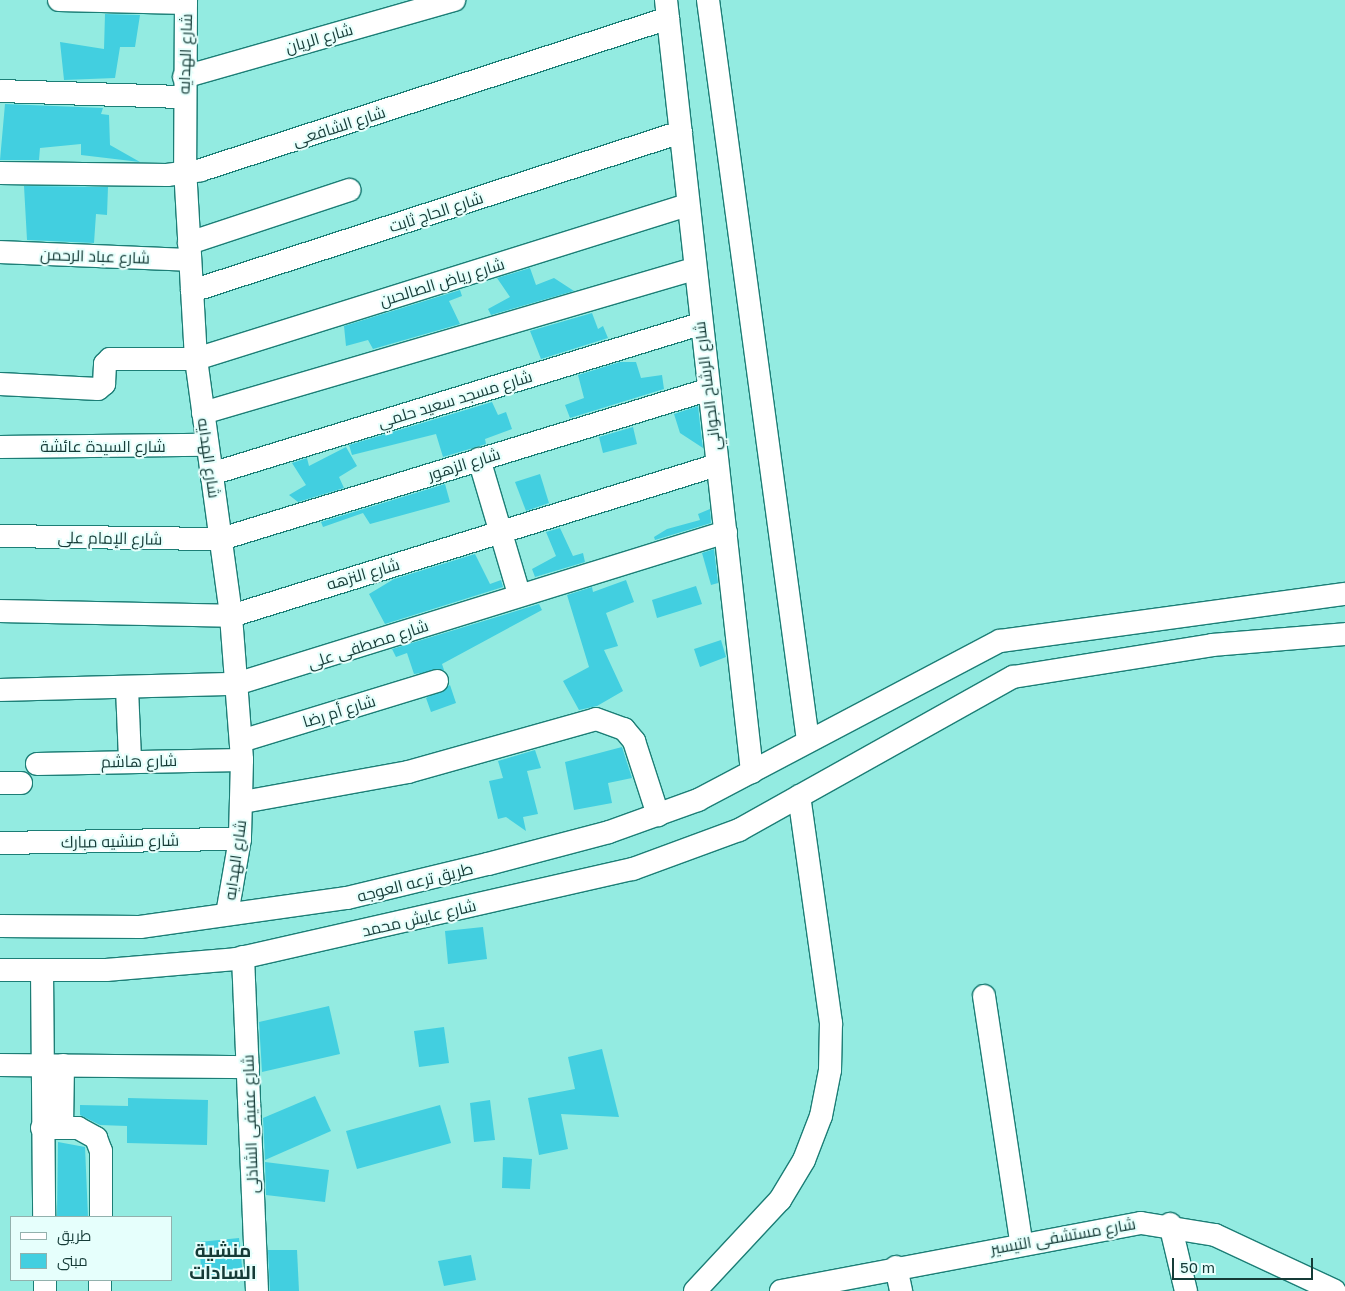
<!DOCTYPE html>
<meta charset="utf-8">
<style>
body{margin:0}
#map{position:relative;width:1345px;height:1291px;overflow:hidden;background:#93ebe1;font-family:"Golos Text",Cairo,sans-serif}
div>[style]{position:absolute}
.building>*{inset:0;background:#42cfe0}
.roads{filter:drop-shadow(1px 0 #1c7e76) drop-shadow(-1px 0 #1c7e76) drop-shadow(0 1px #1c7e76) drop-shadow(0 -1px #1c7e76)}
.minor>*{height:22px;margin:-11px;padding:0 11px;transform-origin:11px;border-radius:11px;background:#fff}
span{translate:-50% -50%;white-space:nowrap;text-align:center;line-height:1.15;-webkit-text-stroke:4px #e6fffc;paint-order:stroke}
.street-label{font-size:16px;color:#153b37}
.quarter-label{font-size:19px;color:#153b37;font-weight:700}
.legend{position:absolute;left:10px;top:1216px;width:162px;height:65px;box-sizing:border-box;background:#e6fffc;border:1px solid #92b1ad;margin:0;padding:6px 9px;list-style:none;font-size:15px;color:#153b37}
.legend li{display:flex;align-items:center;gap:10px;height:25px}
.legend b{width:25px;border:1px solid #92b1ad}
.scale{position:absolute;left:1172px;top:1258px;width:141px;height:22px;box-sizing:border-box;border:2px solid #153b37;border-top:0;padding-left:6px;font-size:15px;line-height:18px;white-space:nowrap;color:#153b37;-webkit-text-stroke:4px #e6fffc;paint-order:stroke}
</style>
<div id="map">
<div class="building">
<div style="clip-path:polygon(105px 14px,140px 15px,135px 47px,120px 47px,115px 78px,64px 80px,60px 42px,104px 49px)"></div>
<div style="clip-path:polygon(5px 104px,103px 108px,101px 114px,109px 115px,110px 145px,140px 162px,81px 155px,81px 144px,40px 148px,39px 160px,0 160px)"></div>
<div style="clip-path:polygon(24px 186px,108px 187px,107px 215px,96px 214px,94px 243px,27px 240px)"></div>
<div style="clip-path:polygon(530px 268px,536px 285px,554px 278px,574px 291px,491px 315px,488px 309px,510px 297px,497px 278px)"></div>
<div style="clip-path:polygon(460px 290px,462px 296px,449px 301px,460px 324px,373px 349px,368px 340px,346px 346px,344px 326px)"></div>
<div style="clip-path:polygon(592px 313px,598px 329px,603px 326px,608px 338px,541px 359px,530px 331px)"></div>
<div style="clip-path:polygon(620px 362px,636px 362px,641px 378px,662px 375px,664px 389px,570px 418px,565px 405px,584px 398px,578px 375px)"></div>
<div style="clip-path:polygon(492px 402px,498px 415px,506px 412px,512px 429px,485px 439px,486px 444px,443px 457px,436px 434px,352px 455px,349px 445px)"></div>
<div style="clip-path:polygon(698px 406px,701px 433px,703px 448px,680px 433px,674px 414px)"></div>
<div style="clip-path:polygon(633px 427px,637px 444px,603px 453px,599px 437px)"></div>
<div style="clip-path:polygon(346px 447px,357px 466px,339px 477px,344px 488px,298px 502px,289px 495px,306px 485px,292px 463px,307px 458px,309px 466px)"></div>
<div style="clip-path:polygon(540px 474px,549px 503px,526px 511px,515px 482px)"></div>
<div style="clip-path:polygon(445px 484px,450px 502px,370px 524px,363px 513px,323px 527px,321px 522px)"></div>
<div style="clip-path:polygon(710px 509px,711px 523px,655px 540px,654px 537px,667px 529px,700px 520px,698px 514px)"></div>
<div style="clip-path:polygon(560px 528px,573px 556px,583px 553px,585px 562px,535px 577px,532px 569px,556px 556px,546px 532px)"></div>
<div style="clip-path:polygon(714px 549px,718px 583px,711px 585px,702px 553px)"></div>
<div style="clip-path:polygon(475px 554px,490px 584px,501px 580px,503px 587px,385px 624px,369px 594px,394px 579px)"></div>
<div style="clip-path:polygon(626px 580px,634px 602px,606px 613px,618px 646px,604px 650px,623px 691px,597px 706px,579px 710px,563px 681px,589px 667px,567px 595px,592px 587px,593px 592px)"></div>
<div style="clip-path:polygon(696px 586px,702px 604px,657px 618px,652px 600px)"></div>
<div style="clip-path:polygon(539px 604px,542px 610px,442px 664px,444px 670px,414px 674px,407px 653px,396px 657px,392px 649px)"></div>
<div style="clip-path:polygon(721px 640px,726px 657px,700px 667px,694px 649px)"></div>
<div style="clip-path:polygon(450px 685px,456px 703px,431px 712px,426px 698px)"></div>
<div style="clip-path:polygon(622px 747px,632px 778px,608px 783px,612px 803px,574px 810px,565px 762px)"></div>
<div style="clip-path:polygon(535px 750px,541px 768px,527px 771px,538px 814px,523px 817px,526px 831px,506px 817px,498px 819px,489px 781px,503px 778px,498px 761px)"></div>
<div style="clip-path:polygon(483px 927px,487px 959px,448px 964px,445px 931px)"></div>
<div style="clip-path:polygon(329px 1006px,340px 1054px,262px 1072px,259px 1022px)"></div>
<div style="clip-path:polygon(444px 1027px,449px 1063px,419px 1067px,414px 1031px)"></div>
<div style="clip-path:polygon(602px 1049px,619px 1117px,561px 1114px,568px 1149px,539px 1155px,528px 1098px,575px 1089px,568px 1057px)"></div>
<div style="clip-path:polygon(315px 1096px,331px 1131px,265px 1160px,263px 1118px)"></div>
<div style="clip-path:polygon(128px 1098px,208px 1100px,207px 1145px,127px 1143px,127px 1126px,100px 1125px,80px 1115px,80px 1105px,128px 1106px)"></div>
<div style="clip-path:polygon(490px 1100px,495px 1140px,474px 1142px,470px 1103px)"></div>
<div style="clip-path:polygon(440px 1105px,451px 1143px,357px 1169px,346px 1131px)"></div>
<div style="clip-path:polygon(58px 1142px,85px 1147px,88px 1217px,57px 1217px)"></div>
<div style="clip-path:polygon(503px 1157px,532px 1159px,530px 1189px,502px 1188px)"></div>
<div style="clip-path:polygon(265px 1162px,329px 1170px,325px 1202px,266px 1195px)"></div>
<div style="clip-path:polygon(239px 1238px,243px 1275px,202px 1279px,199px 1242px)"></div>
<div style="clip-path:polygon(268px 1250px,297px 1250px,299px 1291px,270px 1291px)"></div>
<div style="clip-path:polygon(471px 1255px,476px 1280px,444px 1286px,438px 1261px)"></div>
</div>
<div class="roads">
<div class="minor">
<div style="left:59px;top:0;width:127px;rotate:1.4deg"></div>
<div style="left:186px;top:0;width:168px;rotate:90.3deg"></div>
<div style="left:185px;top:168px;width:191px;rotate:86.7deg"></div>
<div style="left:196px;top:359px;width:259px;rotate:82.2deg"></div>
<div style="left:231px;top:616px;width:144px;rotate:85.6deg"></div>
<div style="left:242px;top:760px;width:79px;rotate:91.5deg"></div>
<div style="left:240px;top:839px;width:76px;rotate:99.8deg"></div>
<div style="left:666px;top:0;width:777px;rotate:83.64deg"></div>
<div style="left:708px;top:0;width:748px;rotate:82.31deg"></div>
<div style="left:184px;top:77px;width:281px;rotate:-15.9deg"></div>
<div style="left:0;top:91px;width:183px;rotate:1.9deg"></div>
<div style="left:0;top:173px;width:167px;rotate:0.7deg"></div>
<div style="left:167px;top:175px;width:34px;rotate:-8deg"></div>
<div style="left:201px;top:170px;width:491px;rotate:-18deg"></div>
<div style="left:189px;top:243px;width:169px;rotate:-18.3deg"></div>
<div style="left:0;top:252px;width:189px;rotate:2.4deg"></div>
<div style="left:192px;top:291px;width:514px;rotate:-18.01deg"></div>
<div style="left:0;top:384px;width:98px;rotate:2.9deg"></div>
<div style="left:98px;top:389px;width:8px;rotate:-40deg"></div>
<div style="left:104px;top:384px;width:20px;rotate:-87deg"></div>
<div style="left:105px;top:364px;width:7px;rotate:-45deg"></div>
<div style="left:110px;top:359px;width:86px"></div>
<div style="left:196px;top:359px;width:515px;rotate:-17.41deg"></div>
<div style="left:203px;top:413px;width:512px;rotate:-16.35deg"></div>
<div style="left:0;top:447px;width:206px;rotate:-0.6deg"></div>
<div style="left:479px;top:459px;width:141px;rotate:73.5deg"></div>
<div style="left:211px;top:474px;width:511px;rotate:-17.05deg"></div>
<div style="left:0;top:536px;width:221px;rotate:0.8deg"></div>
<div style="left:221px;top:539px;width:508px;rotate:-17.04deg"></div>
<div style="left:0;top:611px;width:231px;rotate:1.2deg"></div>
<div style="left:231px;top:616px;width:509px;rotate:-17.26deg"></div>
<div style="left:127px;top:688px;width:73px;rotate:87.6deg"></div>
<div style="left:0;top:690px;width:236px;rotate:-1.5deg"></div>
<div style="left:236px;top:684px;width:513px;rotate:-17.23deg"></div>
<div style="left:241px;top:741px;width:205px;rotate:-17deg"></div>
<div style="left:37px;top:764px;width:205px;rotate:-1.1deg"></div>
<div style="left:0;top:783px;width:21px"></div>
<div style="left:243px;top:802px;width:168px;rotate:-10.3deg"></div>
<div style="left:408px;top:772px;width:195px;rotate:-15.7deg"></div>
<div style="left:596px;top:719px;width:30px;rotate:20deg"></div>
<div style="left:624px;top:729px;width:16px;rotate:50deg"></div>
<div style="left:634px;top:741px;width:78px;rotate:72deg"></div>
<div style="left:0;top:843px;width:240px;rotate:-1deg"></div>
<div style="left:0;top:926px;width:140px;rotate:0.4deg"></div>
<div style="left:140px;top:927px;width:209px;rotate:-8deg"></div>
<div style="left:347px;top:898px;width:145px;rotate:-13.6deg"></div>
<div style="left:488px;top:864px;width:125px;rotate:-14.8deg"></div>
<div style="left:609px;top:832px;width:95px;rotate:-19.8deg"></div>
<div style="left:698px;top:800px;width:341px;rotate:-27.8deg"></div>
<div style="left:1000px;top:641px;width:348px;rotate:-7.8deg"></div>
<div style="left:243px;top:957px;width:334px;rotate:87.6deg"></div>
<div style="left:0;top:970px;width:106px"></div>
<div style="left:106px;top:970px;width:130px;rotate:-4.8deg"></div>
<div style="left:236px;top:959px;width:407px;rotate:-12.8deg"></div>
<div style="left:633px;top:869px;width:113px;rotate:-20.2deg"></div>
<div style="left:739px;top:830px;width:314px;rotate:-29.2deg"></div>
<div style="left:1013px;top:677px;width:202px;rotate:-9.1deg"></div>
<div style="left:1212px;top:645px;width:133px;rotate:-4.7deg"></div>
<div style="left:42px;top:970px;width:247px;rotate:89.5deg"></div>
<div style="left:984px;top:996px;width:249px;rotate:81.4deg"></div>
<div style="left:0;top:1065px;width:248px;rotate:0.5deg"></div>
<div style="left:42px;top:1128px;width:36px"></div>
<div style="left:78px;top:1128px;width:21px;rotate:29deg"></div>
<div style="left:96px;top:1138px;width:14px;rotate:69deg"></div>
<div style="left:101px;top:1151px;width:66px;rotate:90deg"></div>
<div style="left:62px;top:1128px;width:63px;rotate:-89.1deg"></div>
<div style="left:1170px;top:1224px;width:69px;rotate:76.6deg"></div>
<div style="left:896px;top:1267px;width:25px;rotate:78deg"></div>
<div style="left:45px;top:1280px;width:11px;rotate:90deg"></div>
<div style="left:100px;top:1291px;width:11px;rotate:-90deg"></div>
<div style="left:695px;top:1291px;width:125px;rotate:-47deg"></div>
<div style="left:780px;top:1200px;width:47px;rotate:-59deg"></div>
<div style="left:804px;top:1160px;width:47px;rotate:-68.9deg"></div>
<div style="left:821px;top:1116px;width:47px;rotate:-78.9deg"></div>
<div style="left:830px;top:1070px;width:47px;rotate:-88.8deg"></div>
<div style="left:831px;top:1023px;width:229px;rotate:-98deg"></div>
<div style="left:781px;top:1291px;width:366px;rotate:-10.7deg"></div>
<div style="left:1141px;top:1223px;width:75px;rotate:9.2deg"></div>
<div style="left:1215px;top:1235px;width:132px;rotate:25deg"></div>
</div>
</div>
<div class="street-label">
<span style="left:319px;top:38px;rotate:-16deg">شارع الريان</span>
<span style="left:185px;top:54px;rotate:-88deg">شارع الهدايه</span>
<span style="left:339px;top:126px;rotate:-18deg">شارع الشافعى</span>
<span style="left:436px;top:212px;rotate:-18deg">شارع الحاج ثابت</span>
<span style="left:95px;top:256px;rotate:2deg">شارع عباد الرحمن</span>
<span style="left:442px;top:282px;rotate:-17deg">شارع رياض الصالحىن</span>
<span style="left:707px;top:386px;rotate:-97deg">شارع الرشاح الجواني</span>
<span style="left:455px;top:399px;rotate:-17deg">شارع مسجد سعيد حلمي</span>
<span style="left:103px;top:446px">شارع السيدة عائشة</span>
<span style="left:209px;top:458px;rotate:82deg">شارع الهدايه</span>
<span style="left:464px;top:464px;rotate:-17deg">شارع الزهور</span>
<span style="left:110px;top:538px;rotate:1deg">شارع الإمام على</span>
<span style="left:363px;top:574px;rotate:-16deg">شارع النزهه</span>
<span style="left:368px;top:644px;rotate:-18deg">شارع مصطفى على</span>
<span style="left:339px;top:711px;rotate:-17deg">شارع أم رضا</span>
<span style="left:139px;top:761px;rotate:-1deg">شارع هاشم</span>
<span style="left:120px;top:841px;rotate:-1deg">شارع منشيه مبارك</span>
<span style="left:235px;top:860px;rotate:-82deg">شارع الهدايه</span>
<span style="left:415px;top:882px;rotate:-14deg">طريق ترعه العوجه</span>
<span style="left:419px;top:918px;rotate:-13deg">شارع عايش محمد</span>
<span style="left:250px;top:1124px;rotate:-92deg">شارع عفيفى الشاذلى</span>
<span style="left:1063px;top:1236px;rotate:-10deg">شارع مستشفى التيسير</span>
</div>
<div class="quarter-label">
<span style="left:223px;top:1261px">منشية<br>السادات</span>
</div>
<ul class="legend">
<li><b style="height:6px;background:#fff"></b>طريق</li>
<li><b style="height:14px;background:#42cfe0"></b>مبنى</li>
</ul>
<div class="scale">50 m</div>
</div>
